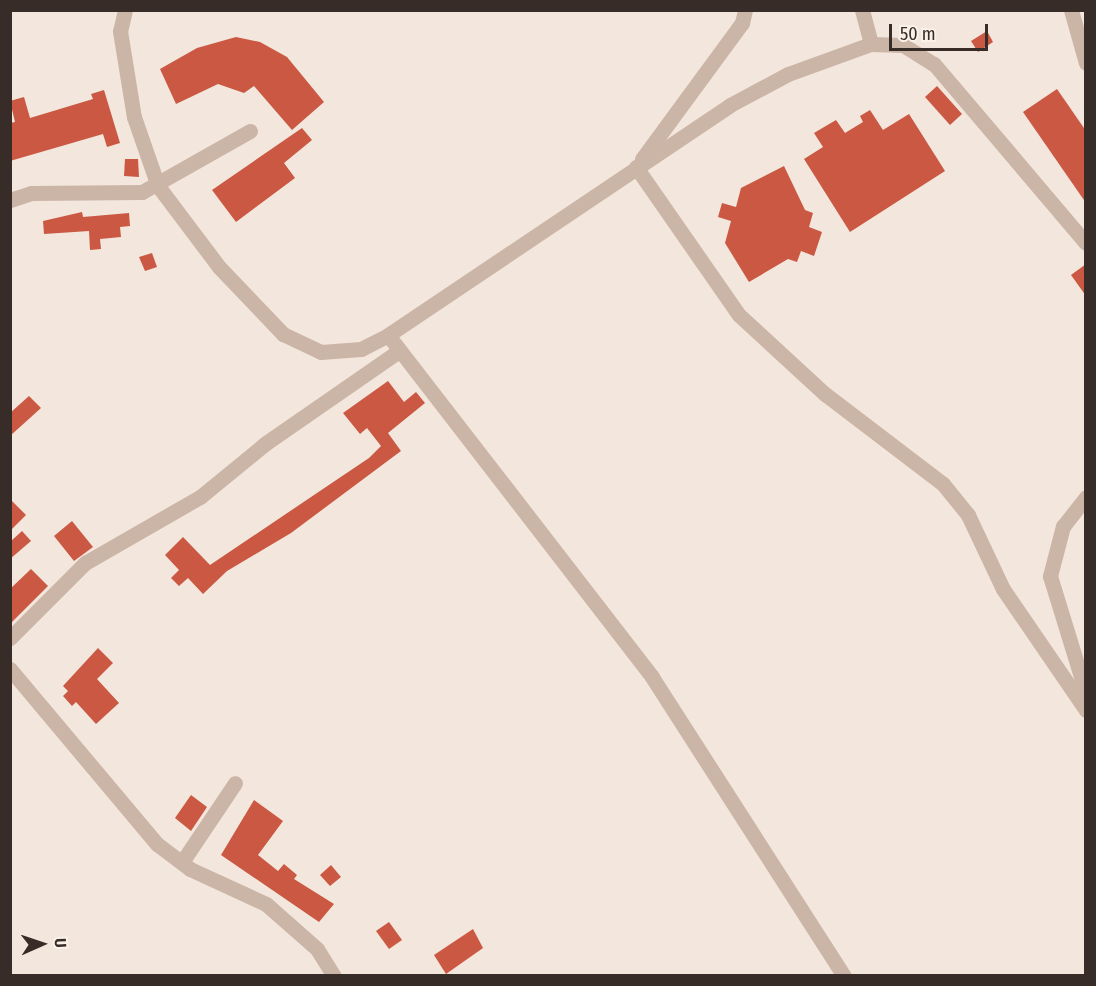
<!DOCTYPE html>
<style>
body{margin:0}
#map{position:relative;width:1096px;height:986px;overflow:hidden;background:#f3e6dc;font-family:"Fira Sans Condensed",sans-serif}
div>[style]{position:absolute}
.building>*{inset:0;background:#ca5843}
.minor>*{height:15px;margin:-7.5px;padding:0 7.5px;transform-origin:7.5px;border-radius:7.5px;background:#cbb5a7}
span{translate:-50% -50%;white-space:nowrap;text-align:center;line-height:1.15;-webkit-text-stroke:6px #faf1e8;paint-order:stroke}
.frame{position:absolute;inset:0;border:12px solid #382c28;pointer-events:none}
.north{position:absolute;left:12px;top:914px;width:60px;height:60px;-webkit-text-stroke:4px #faf1e8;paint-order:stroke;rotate:87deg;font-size:16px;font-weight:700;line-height:24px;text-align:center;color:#382c28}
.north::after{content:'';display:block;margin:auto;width:21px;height:27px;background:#382c28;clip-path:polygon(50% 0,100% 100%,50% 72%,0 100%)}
.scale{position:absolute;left:889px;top:24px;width:99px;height:27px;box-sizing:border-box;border:3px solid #382c28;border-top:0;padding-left:8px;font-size:18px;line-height:21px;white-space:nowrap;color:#382c28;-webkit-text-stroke:4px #faf1e8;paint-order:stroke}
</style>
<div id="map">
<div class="building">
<div style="clip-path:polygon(987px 31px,993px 42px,978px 52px,971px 41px)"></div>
<div style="clip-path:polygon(236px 37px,260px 42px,287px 57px,324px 102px,292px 130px,254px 86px,244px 93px,218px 84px,176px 104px,160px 69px,197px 48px)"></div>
<div style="clip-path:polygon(937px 86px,962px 114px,950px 125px,925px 97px)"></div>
<div style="clip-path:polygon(1057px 89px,1086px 131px,1086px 203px,1023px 112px)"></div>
<div style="clip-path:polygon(104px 90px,120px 143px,107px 147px,103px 134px,10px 161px,10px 123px,15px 122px,10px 101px,24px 97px,30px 118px,93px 99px,91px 94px)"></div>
<div style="clip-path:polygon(870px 110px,883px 130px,909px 114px,945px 171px,850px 232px,804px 159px,823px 147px,814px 133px,836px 120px,845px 133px,863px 122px,860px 116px)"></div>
<div style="clip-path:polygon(302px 128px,312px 140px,284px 163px,295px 178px,236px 222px,212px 190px)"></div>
<div style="clip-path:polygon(125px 159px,138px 159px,139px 177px,124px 176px)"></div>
<div style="clip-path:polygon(784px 166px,805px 210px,813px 213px,809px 227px,822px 232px,814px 256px,801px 251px,797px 262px,788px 259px,749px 282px,725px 243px,731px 221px,718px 217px,722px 203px,736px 207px,741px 188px)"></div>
<div style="clip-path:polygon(82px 212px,83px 217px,129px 213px,130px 226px,120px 227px,121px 237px,100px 239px,101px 249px,90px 250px,89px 231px,44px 234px,43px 221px)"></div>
<div style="clip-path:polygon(152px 253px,157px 267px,145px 271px,139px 257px)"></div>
<div style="clip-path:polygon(1086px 264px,1086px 296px,1071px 275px)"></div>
<div style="clip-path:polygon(388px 381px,404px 402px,416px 392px,425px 403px,388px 433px,401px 451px,291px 533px,227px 571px,203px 594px,188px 578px,179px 586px,171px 578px,179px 570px,165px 555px,183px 537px,210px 565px,369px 458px,381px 446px,367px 428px,360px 434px,343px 413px)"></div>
<div style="clip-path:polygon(29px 396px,41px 408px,10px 436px,10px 413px)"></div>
<div style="clip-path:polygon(10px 499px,26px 515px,10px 531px)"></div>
<div style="clip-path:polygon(72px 521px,93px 547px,74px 561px,54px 536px)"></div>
<div style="clip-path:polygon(22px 531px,31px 541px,10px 559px,10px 542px)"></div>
<div style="clip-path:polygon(31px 569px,48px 586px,10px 624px,10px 589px)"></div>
<div style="clip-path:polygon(98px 648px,113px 663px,97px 679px,119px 703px,96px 724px,76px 702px,72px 706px,63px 696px,68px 691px,63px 686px)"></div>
<div style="clip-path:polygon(191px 795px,207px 807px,191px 831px,175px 818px)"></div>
<div style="clip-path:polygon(254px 800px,283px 821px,258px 855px,278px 871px,284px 864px,297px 875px,294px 879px,334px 904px,319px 922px,221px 855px)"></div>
<div style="clip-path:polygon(331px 865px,341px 877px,330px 886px,320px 875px)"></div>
<div style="clip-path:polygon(389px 922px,402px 940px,389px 949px,376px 931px)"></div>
<div style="clip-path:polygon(473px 929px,483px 948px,446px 974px,434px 955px)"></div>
</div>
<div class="minor">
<div style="left:125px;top:10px;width:22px;rotate:103deg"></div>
<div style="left:120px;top:31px;width:87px;rotate:80.8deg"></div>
<div style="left:134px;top:117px;width:73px;rotate:70.8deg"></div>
<div style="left:158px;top:186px;width:101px;rotate:53deg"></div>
<div style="left:219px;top:267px;width:93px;rotate:46.3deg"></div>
<div style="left:283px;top:334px;width:42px;rotate:25.3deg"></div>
<div style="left:321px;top:352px;width:40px;rotate:-4.3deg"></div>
<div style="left:361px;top:349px;width:30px;rotate:-27deg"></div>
<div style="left:388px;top:335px;width:412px;rotate:-33.9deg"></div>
<div style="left:730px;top:105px;width:66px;rotate:-28.1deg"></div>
<div style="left:788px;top:74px;width:88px;rotate:-19.9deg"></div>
<div style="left:871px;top:44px;width:32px;rotate:2deg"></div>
<div style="left:903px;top:45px;width:36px;rotate:32deg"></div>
<div style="left:934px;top:64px;width:235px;rotate:49.7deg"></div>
<div style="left:862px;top:10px;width:35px;rotate:75deg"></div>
<div style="left:1071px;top:10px;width:55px;rotate:74.2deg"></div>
<div style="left:642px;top:159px;width:169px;rotate:-53.7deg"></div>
<div style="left:742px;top:23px;width:13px;rotate:-77deg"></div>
<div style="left:636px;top:167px;width:180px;rotate:55.2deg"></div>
<div style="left:739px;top:315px;width:117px;rotate:42.6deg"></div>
<div style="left:825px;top:394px;width:148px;rotate:37.3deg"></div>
<div style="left:943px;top:484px;width:40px;rotate:51deg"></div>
<div style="left:968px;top:515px;width:82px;rotate:64.7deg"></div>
<div style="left:1003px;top:589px;width:147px;rotate:55.6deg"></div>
<div style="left:10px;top:200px;width:22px;rotate:-18deg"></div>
<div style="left:31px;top:193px;width:111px;rotate:-0.5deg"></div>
<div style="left:142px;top:192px;width:124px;rotate:-29.5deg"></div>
<div style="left:388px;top:335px;width:432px;rotate:52.3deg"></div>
<div style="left:652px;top:677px;width:355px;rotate:57.3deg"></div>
<div style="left:1086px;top:497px;width:37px;rotate:128deg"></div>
<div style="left:1063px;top:526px;width:52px;rotate:104.6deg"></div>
<div style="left:1050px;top:576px;width:122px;rotate:72.9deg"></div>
<div style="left:10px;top:638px;width:106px;rotate:-45deg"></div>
<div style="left:85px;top:563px;width:133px;rotate:-29.9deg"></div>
<div style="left:200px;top:497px;width:85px;rotate:-39.3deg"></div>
<div style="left:266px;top:443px;width:162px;rotate:-34.7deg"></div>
<div style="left:10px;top:669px;width:229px;rotate:50deg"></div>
<div style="left:157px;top:844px;width:41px;rotate:37.1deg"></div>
<div style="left:190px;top:869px;width:84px;rotate:24.7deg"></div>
<div style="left:266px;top:904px;width:68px;rotate:41.4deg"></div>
<div style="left:317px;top:949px;width:32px;rotate:58deg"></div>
<div style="left:182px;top:862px;width:95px;rotate:-56.1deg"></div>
</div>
<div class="frame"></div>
<div class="north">U</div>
<div class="scale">50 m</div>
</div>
